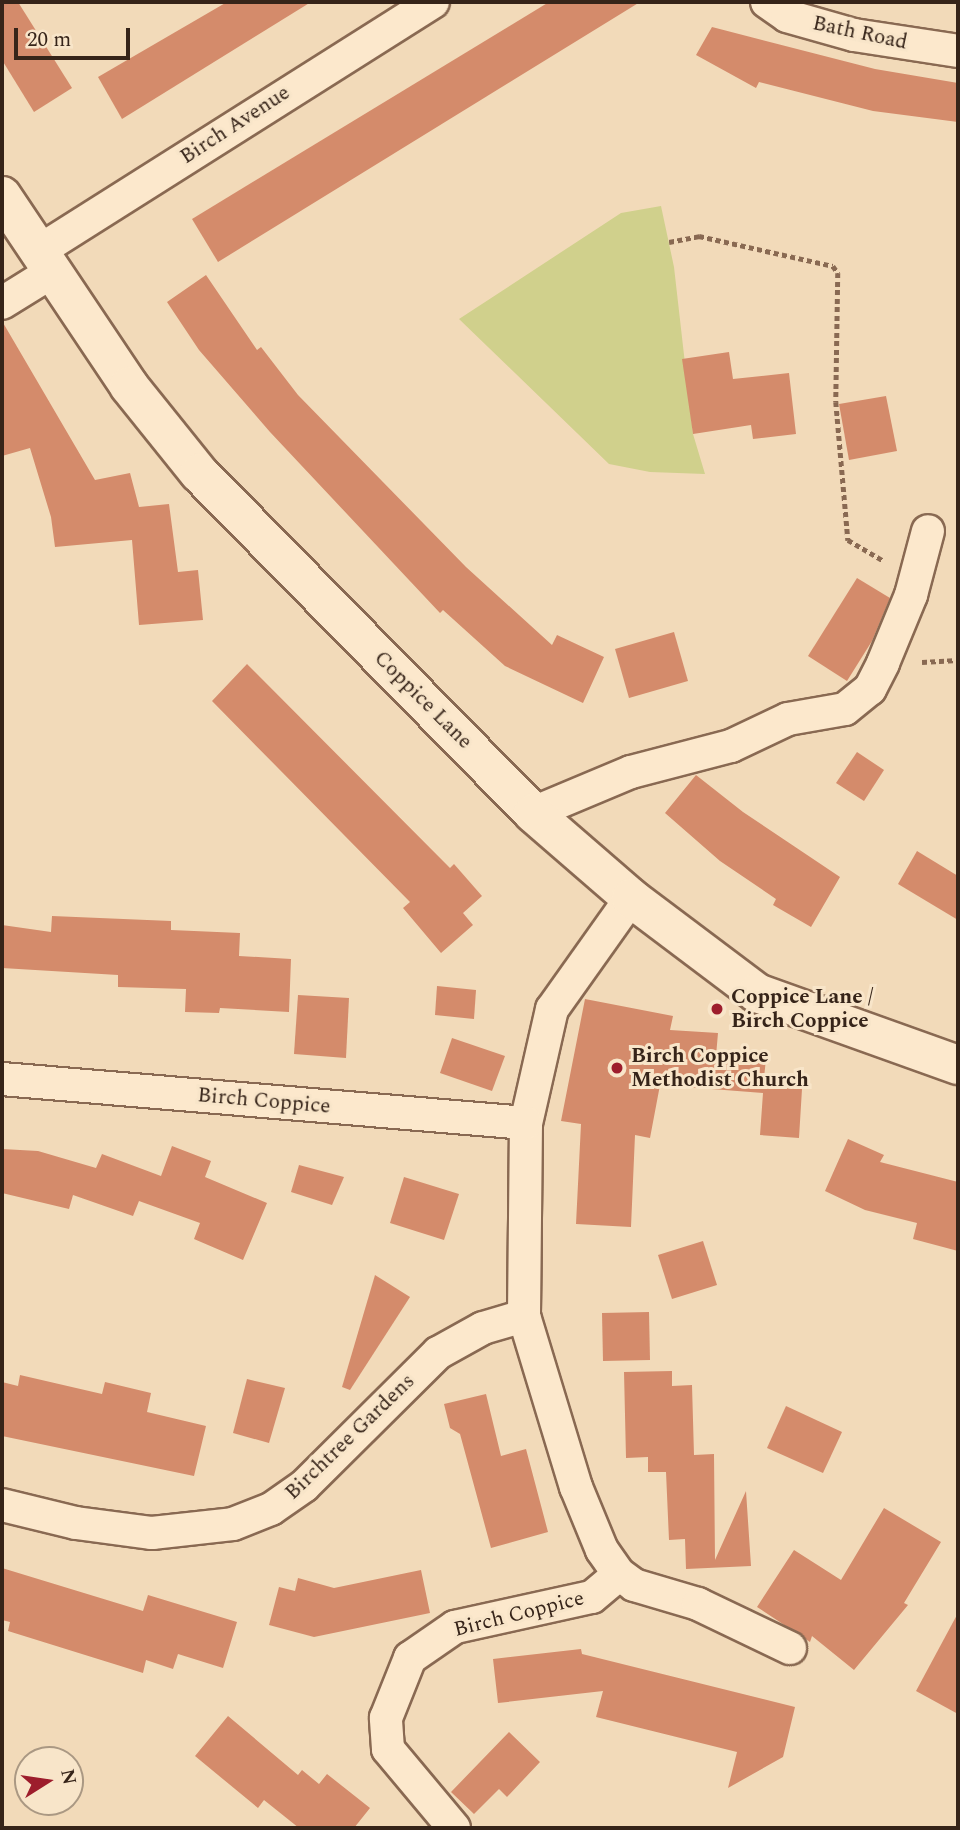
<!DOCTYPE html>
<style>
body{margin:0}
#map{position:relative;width:960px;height:1830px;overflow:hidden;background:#f2dab9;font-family:Spectral,serif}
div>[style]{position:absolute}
.green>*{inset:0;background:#d0d08c}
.building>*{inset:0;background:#d48b6b}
.path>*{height:4.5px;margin-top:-2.25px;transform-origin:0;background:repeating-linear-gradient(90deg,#896952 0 5px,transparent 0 8.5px)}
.roads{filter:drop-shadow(2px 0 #896952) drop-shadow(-2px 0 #896952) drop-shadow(0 2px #896952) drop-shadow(0 -2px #896952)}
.minor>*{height:32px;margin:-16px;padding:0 16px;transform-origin:16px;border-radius:16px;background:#fce8cc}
.tertiary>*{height:38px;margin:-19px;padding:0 19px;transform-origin:19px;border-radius:19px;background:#fce8cc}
.dots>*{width:19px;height:19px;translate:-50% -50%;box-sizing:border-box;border:4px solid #f8e5c9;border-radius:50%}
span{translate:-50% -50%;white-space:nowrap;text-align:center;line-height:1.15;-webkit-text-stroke:6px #f8e5c9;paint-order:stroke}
.street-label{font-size:21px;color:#362419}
.poi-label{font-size:21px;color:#362419;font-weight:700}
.left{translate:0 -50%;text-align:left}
.frame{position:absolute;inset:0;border:4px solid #362419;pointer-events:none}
.north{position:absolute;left:14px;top:1746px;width:70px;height:70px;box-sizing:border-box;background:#f8e5c9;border:2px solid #aa9883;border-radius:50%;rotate:78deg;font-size:19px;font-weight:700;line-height:28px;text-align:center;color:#362419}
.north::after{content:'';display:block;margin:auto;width:24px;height:32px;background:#9d1d2c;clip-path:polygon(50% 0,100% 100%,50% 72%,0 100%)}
.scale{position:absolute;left:14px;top:28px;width:116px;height:32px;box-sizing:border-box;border:4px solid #362419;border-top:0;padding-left:9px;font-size:21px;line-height:24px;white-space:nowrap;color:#362419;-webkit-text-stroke:5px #f8e5c9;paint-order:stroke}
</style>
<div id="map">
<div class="green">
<div style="clip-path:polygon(661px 206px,674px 267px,693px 434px,705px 474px,650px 472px,609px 464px,459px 319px,621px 213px)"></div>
</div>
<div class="building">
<div style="clip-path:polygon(2px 2px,18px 2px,72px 88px,34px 112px,2px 60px)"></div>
<div style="clip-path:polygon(227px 2px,311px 2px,122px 119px,98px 77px)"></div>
<div style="clip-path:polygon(549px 2px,640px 2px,218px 262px,192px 219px)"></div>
<div style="clip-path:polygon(712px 27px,875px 69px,958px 83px,958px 122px,873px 111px,759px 82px,756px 88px,696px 55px)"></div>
<div style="clip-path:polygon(206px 275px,257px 350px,261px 347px,298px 395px,466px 567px,552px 645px,557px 635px,604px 657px,583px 703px,505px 666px,443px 610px,440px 613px,270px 432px,199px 350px,167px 302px)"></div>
<div style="clip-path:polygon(2px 321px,95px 480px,130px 473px,139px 507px,169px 504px,178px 572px,198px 570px,203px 620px,139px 625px,132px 540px,55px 547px,51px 517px,30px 448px,2px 456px)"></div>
<div style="clip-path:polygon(729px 352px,733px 379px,789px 373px,796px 434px,753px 439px,751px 425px,693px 434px,682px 359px)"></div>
<div style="clip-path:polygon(886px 396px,897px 451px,849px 460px,839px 404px)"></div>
<div style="clip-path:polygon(857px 578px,890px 598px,872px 641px,847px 681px,808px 656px)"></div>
<div style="clip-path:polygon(674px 632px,688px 681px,629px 698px,615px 649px)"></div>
<div style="clip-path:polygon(247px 664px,450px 868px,454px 864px,482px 896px,463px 913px,473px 925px,441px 953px,403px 908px,410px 902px,212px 701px)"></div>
<div style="clip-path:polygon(857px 752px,884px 770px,864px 801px,836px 783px)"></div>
<div style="clip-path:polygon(696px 775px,743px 812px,840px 877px,811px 927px,773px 905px,776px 899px,720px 861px,665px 813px)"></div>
<div style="clip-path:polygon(917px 851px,958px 876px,958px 920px,898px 884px)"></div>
<div style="clip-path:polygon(52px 916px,171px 921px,171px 930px,240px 933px,239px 956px,291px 959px,289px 1012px,220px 1008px,219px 1013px,185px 1012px,186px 989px,118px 987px,118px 975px,2px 968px,2px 925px,51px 932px)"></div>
<div style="clip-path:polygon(437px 986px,476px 990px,474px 1019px,435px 1015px)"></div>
<div style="clip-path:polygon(298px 995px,349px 998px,346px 1058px,294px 1054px)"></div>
<div style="clip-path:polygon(585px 999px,673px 1016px,670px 1030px,718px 1033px,716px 1056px,766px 1059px,763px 1087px,802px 1089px,799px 1138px,760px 1135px,763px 1093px,660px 1085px,650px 1138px,635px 1135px,631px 1227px,576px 1224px,581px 1124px,561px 1121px)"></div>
<div style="clip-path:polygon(452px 1038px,505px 1056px,492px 1091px,440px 1073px)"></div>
<div style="clip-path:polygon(848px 1139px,884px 1155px,880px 1162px,958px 1182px,958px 1251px,913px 1239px,917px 1223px,865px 1210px,825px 1191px)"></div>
<div style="clip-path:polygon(172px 1146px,211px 1161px,205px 1177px,267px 1203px,243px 1260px,194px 1239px,200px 1223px,139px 1201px,133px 1216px,73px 1195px,69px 1209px,2px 1193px,2px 1149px,38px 1151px,96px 1168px,102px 1154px,161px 1176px)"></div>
<div style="clip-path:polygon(299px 1165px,344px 1177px,332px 1205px,291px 1192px)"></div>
<div style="clip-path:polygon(404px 1177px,459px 1194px,444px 1240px,390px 1223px)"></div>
<div style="clip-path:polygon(703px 1241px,717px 1285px,672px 1299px,658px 1255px)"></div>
<div style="clip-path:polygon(375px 1275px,410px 1297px,350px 1390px,342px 1387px)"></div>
<div style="clip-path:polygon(649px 1312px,650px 1360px,603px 1361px,602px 1313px)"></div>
<div style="clip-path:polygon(672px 1371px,672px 1386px,692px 1385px,694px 1455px,714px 1454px,715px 1560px,746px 1491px,751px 1566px,686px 1569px,685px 1539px,669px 1540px,666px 1472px,648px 1472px,648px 1457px,626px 1458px,624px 1372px)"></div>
<div style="clip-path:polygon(20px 1375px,102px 1394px,105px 1382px,151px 1393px,147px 1412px,206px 1426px,194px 1476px,2px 1436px,2px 1382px,18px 1386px)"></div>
<div style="clip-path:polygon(247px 1379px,285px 1388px,269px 1443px,233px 1433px)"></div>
<div style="clip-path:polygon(486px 1394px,501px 1456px,526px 1449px,548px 1532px,491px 1548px,460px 1434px,450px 1428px,444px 1404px)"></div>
<div style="clip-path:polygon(786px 1406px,842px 1432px,823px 1473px,767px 1448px)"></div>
<div style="clip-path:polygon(884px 1508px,941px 1542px,904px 1603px,908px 1605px,854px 1670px,812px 1636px,810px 1642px,757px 1607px,794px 1550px,841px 1580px)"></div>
<div style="clip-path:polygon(2px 1568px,143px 1611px,148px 1595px,237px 1622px,223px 1668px,178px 1654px,173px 1669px,146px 1660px,143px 1673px,8px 1631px,10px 1622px,2px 1620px)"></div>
<div style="clip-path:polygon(421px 1570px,430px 1613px,314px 1637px,269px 1625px,279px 1587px,295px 1591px,298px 1578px,334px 1588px)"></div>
<div style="clip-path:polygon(958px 1613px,958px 1714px,916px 1691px)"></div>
<div style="clip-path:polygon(581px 1649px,582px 1654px,795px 1707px,783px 1757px,728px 1788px,737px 1752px,596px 1717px,603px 1691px,498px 1703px,493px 1659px)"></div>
<div style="clip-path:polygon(228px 1716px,298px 1775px,302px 1770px,319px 1784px,327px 1774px,370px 1808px,354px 1828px,299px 1828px,264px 1800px,258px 1808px,195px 1756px)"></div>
<div style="clip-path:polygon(509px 1732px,540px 1762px,507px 1797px,499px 1789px,474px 1814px,451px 1792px)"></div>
</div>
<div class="path">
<div style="left:669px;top:242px;width:31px;rotate:-11deg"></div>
<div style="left:699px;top:236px;width:137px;rotate:12.6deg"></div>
<div style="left:833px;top:266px;width:9px;rotate:54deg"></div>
<div style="left:838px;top:273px;width:129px;rotate:90.9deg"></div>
<div style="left:836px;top:402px;width:139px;rotate:85deg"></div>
<div style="left:848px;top:540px;width:42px;rotate:30.3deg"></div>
<div style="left:922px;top:662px;width:36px;rotate:-3deg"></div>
</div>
<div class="roads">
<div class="minor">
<div style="left:767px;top:2px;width:24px;rotate:35deg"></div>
<div style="left:787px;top:16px;width:70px;rotate:15.8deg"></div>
<div style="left:854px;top:35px;width:105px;rotate:8.7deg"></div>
<div style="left:39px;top:251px;width:466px;rotate:-32.3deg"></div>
<div style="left:2px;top:303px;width:59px;rotate:-31.8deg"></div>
<div style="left:533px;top:813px;width:106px;rotate:-22.7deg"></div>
<div style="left:631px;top:772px;width:103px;rotate:-14.6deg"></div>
<div style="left:731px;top:746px;width:63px;rotate:-25.3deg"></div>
<div style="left:788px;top:719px;width:58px;rotate:-10deg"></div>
<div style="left:845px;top:709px;width:32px;rotate:-39deg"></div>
<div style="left:870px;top:689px;width:29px;rotate:-63deg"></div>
<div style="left:883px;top:663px;width:74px;rotate:-67.6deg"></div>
<div style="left:911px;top:595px;width:66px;rotate:-75.1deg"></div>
<div style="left:631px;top:898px;width:136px;rotate:125.4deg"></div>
<div style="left:552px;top:1009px;width:117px;rotate:102.8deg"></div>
<div style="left:526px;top:1123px;width:193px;rotate:90.6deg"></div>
<div style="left:524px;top:1316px;width:179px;rotate:73.1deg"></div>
<div style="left:576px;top:1487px;width:68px;rotate:67.6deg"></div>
<div style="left:602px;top:1550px;width:29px;rotate:55deg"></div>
<div style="left:619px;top:1574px;width:19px;rotate:36deg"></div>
<div style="left:634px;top:1585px;width:67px;rotate:16.5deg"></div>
<div style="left:698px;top:1604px;width:102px;rotate:25.6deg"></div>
<div style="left:2px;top:1079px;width:526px;rotate:4.8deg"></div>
<div style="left:2px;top:1505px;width:76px;rotate:13.7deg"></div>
<div style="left:76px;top:1523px;width:77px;rotate:7.5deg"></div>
<div style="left:152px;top:1533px;width:81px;rotate:-6.3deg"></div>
<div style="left:233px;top:1524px;width:41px;rotate:-21.5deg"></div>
<div style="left:271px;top:1509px;width:40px;rotate:-34.9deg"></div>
<div style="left:304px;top:1486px;width:189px;rotate:-44.8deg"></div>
<div style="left:438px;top:1353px;width:51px;rotate:-29.1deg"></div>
<div style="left:483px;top:1328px;width:43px;rotate:-16.3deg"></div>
<div style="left:454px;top:1828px;width:103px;rotate:-129.9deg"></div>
<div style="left:388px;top:1749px;width:31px;rotate:-94deg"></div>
<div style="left:386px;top:1718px;width:65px;rotate:-68.2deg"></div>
<div style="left:410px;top:1658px;width:55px;rotate:-34.6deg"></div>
<div style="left:455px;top:1627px;width:140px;rotate:-12.4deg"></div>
<div style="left:592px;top:1597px;width:35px;rotate:-40deg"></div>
</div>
<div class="tertiary">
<div style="left:2px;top:196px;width:229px;rotate:56.2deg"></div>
<div style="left:129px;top:386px;width:112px;rotate:51.2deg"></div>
<div style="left:199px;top:473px;width:477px;rotate:45.5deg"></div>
<div style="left:533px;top:813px;width:130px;rotate:40.9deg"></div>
<div style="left:631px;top:898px;width:158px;rotate:37deg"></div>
<div style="left:757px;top:993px;width:214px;rotate:19.7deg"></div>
</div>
</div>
<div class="dots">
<div style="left:717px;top:1009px;background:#9d1d2c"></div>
<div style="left:617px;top:1068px;background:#9d1d2c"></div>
</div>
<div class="street-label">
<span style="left:860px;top:33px;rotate:12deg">Bath Road</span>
<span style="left:235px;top:125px;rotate:-33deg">Birch Avenue</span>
<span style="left:423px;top:700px;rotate:45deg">Coppice Lane</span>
<span style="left:264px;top:1101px;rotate:5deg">Birch Coppice</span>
<span style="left:350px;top:1437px;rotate:-44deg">Birchtree Gardens</span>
<span style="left:519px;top:1614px;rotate:-14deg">Birch Coppice</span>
</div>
<div class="poi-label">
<span class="left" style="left:731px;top:1009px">Coppice Lane /<br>Birch Coppice</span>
<span class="left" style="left:631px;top:1068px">Birch Coppice<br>Methodist Church</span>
</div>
<div class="frame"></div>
<div class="north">N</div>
<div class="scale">20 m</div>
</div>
